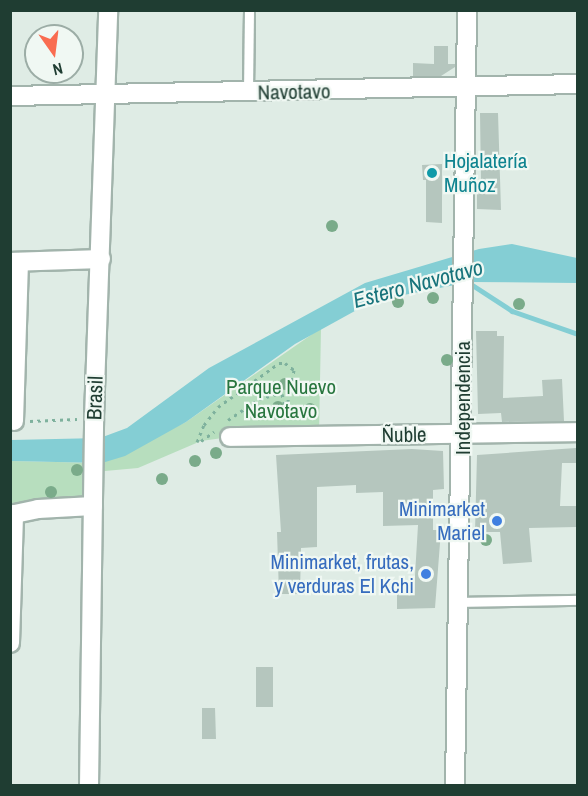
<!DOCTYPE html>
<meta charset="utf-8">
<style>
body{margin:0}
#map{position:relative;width:588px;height:796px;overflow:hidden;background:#dfece5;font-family:"Archivo Narrow",sans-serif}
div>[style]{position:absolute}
.green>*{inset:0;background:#b7debe}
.water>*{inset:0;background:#84ced4}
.stream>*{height:5px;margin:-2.5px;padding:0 2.5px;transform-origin:2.5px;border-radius:2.5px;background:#84ced4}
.building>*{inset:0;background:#b5c6be}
.path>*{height:3px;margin-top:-1.5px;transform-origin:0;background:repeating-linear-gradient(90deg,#7eb19d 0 3px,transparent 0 7.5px)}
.roads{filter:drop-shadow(2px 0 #a2b4ac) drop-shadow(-2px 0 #a2b4ac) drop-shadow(0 2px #a2b4ac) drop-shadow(0 -2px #a2b4ac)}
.service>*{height:9px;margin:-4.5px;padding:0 4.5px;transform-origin:4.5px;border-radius:4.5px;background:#fff}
.minor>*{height:18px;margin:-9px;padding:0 9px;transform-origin:9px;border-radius:9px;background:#fff}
.tertiary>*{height:18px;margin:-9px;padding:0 9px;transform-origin:9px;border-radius:9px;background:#fff}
.trees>*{width:12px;height:12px;margin:-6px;border-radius:50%;background:#7aab8a}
.dots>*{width:16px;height:16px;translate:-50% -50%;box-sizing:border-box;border:3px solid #f0f8f3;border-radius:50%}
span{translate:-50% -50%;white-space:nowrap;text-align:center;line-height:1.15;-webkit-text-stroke:4.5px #f0f8f3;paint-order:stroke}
.street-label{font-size:21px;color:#1f3d32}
.culture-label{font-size:21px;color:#0d838f}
.left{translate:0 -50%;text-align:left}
.park-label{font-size:21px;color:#28763f}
.shop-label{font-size:21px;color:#366cbe}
.right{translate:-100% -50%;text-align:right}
.water-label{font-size:22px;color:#17737b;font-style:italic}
.frame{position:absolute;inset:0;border:12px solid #1f3d32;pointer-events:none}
.north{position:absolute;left:24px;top:24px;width:60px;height:60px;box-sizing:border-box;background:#f0f8f3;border:2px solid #9cada6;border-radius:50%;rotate:166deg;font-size:16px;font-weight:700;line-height:24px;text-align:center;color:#1f3d32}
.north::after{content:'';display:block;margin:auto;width:21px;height:27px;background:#f96c50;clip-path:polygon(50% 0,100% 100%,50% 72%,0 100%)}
</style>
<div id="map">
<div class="green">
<div style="clip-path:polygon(321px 328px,319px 435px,230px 437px,201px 441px,138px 468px,94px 472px,89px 502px,11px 514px,10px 461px,101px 463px,186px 422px)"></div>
</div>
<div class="water">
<div style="clip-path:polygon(512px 244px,577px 258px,577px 283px,470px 282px,373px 301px,295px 344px,186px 422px,125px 456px,102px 463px,11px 461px,11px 440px,100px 438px,127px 428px,209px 368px,365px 283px,479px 249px)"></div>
</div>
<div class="stream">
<div style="left:466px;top:281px;width:55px;rotate:33.1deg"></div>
<div style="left:512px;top:311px;width:70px;rotate:19.2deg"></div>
</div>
<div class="building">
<div style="clip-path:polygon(434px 46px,448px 46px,448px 64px,455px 64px,455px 67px,441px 76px,413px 76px,413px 63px,434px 64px)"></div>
<div style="clip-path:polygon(480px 113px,498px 113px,501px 210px,477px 209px,477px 183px,481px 183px)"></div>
<div style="clip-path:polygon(442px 164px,442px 223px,426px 222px,426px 180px,423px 180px,422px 165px)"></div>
<div style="clip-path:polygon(476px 331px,497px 331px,497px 336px,504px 336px,503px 398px,543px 396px,542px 380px,562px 379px,564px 421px,502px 422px,501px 413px,478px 414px)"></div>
<div style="clip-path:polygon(576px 448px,576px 463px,562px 463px,560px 506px,577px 506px,576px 527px,529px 528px,532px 562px,503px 564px,500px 532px,475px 532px,477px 455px)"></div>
<div style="clip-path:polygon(412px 449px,443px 451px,444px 489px,433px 490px,433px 530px,441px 530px,435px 608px,397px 609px,397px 593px,414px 592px,418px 525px,383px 526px,383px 492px,356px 493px,356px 485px,317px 487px,317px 547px,301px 548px,300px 594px,279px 594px,277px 532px,281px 532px,276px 455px)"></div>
<div style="clip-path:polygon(256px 667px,273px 667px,273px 707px,256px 707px)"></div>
<div style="clip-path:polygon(202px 708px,215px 708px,216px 739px,202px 739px)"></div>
</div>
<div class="path">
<div style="left:228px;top:420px;width:37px;rotate:-34deg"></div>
<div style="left:259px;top:399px;width:19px;rotate:-16deg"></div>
<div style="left:277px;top:394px;width:5px"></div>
<div style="left:282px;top:394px;width:28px;rotate:75deg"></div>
<div style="left:30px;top:421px;width:47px;rotate:-2.4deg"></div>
<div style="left:201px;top:441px;width:16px;rotate:-35deg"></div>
<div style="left:197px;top:442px;width:18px;rotate:-68deg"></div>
<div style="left:204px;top:425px;width:23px;rotate:-52deg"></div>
<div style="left:218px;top:407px;width:75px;rotate:-35.8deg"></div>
<div style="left:279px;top:363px;width:6px"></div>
<div style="left:285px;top:363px;width:11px;rotate:38deg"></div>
<div style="left:294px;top:370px;width:36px;rotate:101deg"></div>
</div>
<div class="roads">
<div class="service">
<div style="left:248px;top:92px;width:82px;rotate:-89.3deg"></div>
<div style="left:460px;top:602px;width:118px;rotate:-1deg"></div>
</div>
<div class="minor">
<div style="left:10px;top:262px;width:91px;rotate:-1.9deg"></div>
<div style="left:14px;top:421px;width:159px;rotate:-88.2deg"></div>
<div style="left:230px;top:437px;width:348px;rotate:-0.8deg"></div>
<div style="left:10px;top:515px;width:29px;rotate:-12deg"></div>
<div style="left:38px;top:509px;width:55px;rotate:-3.1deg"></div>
<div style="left:10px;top:643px;width:129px;rotate:-88.2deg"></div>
<div style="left:89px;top:786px;width:368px;rotate:-89.2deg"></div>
<div style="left:94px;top:418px;width:408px;rotate:-88deg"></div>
</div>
<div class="tertiary">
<div style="left:10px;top:96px;width:568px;rotate:-1.21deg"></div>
<div style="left:455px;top:786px;width:776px;rotate:-89.11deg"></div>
</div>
</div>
<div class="trees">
<div style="left:332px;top:226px"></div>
<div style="left:433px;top:298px"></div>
<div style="left:398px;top:302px"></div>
<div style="left:519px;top:304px"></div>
<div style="left:447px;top:360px"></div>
<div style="left:285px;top:384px"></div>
<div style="left:278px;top:407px"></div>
<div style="left:310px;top:409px"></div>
<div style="left:216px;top:453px"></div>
<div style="left:195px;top:461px"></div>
<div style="left:77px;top:470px"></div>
<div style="left:162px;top:479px"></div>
<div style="left:51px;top:492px"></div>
<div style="left:486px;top:540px"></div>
</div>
<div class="dots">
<div style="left:432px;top:173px;background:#0f9aa8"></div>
<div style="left:497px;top:521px;background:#3f7fe0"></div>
<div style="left:426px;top:574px;background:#3f7fe0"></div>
</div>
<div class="street-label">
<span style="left:294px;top:92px;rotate:-1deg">Navotavo</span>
<span style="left:95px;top:398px;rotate:-88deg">Brasil</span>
<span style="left:463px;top:398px;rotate:-90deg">Independencia</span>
<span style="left:404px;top:435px;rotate:-1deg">Ñuble</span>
</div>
<div class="culture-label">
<span class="left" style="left:444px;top:173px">Hojalatería<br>Muñoz</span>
</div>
<div class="park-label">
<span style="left:281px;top:399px">Parque Nuevo<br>Navotavo</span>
</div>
<div class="shop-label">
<span class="right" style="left:485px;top:521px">Minimarket<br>Mariel</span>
<span class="right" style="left:414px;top:574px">Minimarket, frutas,<br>y verduras El Kchi</span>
</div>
<div class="water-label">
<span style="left:418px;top:284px;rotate:-15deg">Estero Navotavo</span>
</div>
<div class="frame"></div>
<div class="north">N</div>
</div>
